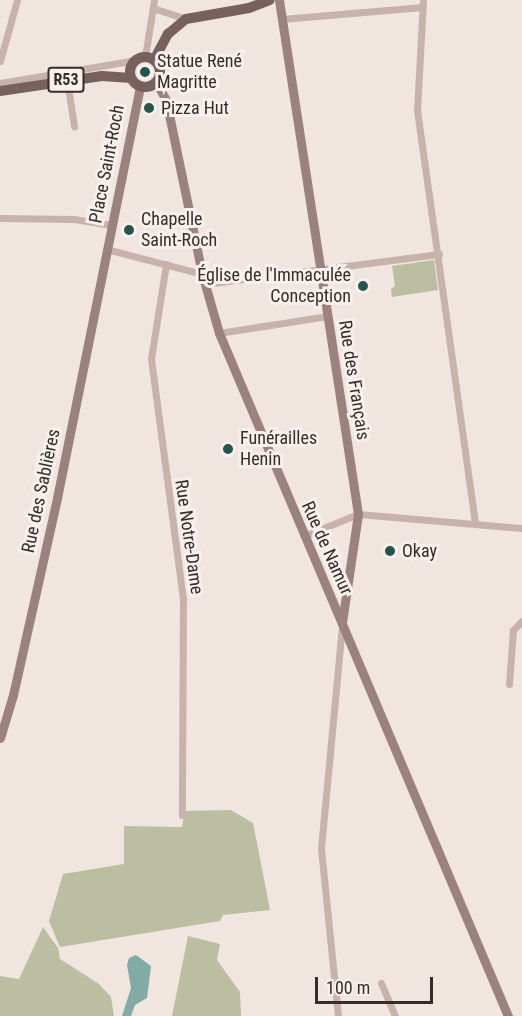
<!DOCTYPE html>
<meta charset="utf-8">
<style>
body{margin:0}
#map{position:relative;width:522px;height:1016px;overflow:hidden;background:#f0e5df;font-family:"Roboto Condensed",sans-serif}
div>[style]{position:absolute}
.green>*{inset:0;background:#bbbea1}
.water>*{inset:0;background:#81aba4}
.minor>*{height:7px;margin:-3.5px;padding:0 3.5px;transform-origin:3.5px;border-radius:3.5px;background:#c8b3ac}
.secondary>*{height:9px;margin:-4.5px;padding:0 4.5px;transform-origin:4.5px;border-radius:4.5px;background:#9b827e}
.primary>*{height:10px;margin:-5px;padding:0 5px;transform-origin:5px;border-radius:5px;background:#77605d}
.primary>.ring{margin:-5px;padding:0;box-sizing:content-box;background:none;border:10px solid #77605d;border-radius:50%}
.dots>*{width:16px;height:16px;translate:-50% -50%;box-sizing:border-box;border:3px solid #f8f0ec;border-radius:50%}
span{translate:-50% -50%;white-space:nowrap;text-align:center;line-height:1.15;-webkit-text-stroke:6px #f8f0ec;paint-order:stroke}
.shield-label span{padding:2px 4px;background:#f8f0ec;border:2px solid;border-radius:4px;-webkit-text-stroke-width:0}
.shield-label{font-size:16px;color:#362c2a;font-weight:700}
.poi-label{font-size:18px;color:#362c2a}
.left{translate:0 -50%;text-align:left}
.right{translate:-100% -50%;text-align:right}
.street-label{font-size:18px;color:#362c2a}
.scale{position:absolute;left:315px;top:977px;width:118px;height:27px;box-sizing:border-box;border:3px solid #362c2a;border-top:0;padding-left:8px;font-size:18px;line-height:21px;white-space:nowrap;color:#362c2a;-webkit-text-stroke:4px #f8f0ec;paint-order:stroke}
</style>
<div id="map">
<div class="green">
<div style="clip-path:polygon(434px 260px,438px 290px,392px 297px,391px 289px,395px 286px,392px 266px)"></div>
<div style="clip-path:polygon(231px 810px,253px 823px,270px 910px,223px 915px,220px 921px,60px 947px,49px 921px,63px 874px,124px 864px,124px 826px,182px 827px,185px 811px)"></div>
<div style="clip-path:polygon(43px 927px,58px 948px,60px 959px,99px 984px,111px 997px,114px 1016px,0 1016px,0 976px,19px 979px)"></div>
<div style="clip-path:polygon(188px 936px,220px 944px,217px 960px,240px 992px,241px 1016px,172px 1016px)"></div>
</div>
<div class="water">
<div style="clip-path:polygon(136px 955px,151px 966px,147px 998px,135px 1005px,131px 1016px,122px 1016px,131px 988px,127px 965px,129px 958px)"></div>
</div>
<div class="minor">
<div style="left:423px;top:0;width:110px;rotate:93.1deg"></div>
<div style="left:417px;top:110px;width:416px;rotate:82deg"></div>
<div style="left:153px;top:8px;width:35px;rotate:18deg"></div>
<div style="left:282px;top:19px;width:141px;rotate:-4.9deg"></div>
<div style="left:145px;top:57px;width:58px;rotate:-81deg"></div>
<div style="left:0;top:61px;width:63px;rotate:-74.4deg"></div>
<div style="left:67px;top:80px;width:47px;rotate:81.3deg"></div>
<div style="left:0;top:83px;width:138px;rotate:-9.6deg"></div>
<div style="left:0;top:218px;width:74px;rotate:0.8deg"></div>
<div style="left:74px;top:219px;width:38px;rotate:9deg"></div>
<div style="left:106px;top:249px;width:99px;rotate:14.6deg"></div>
<div style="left:166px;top:264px;width:96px;rotate:99deg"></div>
<div style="left:151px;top:359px;width:243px;rotate:82.4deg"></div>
<div style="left:183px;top:600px;width:215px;rotate:90.3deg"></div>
<div style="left:205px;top:284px;width:236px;rotate:-7.3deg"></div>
<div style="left:219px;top:333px;width:109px;rotate:-8.9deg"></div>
<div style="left:304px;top:536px;width:58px;rotate:-22.2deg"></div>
<div style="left:358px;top:514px;width:165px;rotate:4.9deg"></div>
<div style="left:509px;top:684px;width:54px;rotate:-85.8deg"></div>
<div style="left:513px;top:630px;width:13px;rotate:-45deg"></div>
<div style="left:381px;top:983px;width:36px;rotate:67deg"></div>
<div style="left:338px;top:1016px;width:169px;rotate:-95.8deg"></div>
<div style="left:321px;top:848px;width:223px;rotate:-84.6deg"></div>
</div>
<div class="secondary">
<div style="left:279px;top:0;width:520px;rotate:81.26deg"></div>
<div style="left:358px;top:514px;width:110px;rotate:98.4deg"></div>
<div style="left:156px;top:82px;width:21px;rotate:61deg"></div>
<div style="left:166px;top:100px;width:178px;rotate:78.3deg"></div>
<div style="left:202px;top:274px;width:61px;rotate:73.9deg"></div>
<div style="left:219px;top:333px;width:742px;rotate:67.07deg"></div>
<div style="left:0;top:738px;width:45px;rotate:-73.2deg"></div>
<div style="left:13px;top:695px;width:202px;rotate:-77.4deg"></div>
<div style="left:57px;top:498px;width:420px;rotate:-78.6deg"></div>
</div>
<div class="primary">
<div class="ring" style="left:130px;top:57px;width:20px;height:20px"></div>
<div style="left:154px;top:60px;width:30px;rotate:-62deg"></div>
<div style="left:168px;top:34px;width:23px;rotate:-40deg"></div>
<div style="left:186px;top:19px;width:64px;rotate:-9.9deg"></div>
<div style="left:249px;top:8px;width:22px;rotate:-21deg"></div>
<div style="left:0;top:91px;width:103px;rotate:-8.4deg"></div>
<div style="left:102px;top:76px;width:29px;rotate:4deg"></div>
</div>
<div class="dots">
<div style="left:145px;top:72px;background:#24544d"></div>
<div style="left:149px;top:108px;background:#24544d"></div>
<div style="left:129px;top:230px;background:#24544d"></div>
<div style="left:363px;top:286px;background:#24544d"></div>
<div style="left:228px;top:449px;background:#24544d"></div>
<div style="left:390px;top:551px;background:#24544d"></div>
</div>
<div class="shield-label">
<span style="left:66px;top:80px">R53</span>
</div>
<div class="poi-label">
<span class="left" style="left:157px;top:72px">Statue René<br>Magritte</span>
<span class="left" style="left:161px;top:108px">Pizza Hut</span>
<span class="left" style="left:141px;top:230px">Chapelle<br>Saint-Roch</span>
<span class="right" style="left:351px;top:286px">Église de l'Immaculée<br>Conception</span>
<span class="left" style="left:240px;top:449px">Funérailles<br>Henin</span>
<span class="left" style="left:402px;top:551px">Okay</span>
</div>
<div class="street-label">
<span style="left:107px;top:164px;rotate:-79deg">Place Saint-Roch</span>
<span style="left:354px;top:380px;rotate:81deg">Rue des Français</span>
<span style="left:41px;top:491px;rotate:-78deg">Rue des Sablières</span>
<span style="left:189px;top:537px;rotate:82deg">Rue Notre-Dame</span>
<span style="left:327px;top:548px;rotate:66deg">Rue de Namur</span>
</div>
<div class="scale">100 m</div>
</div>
